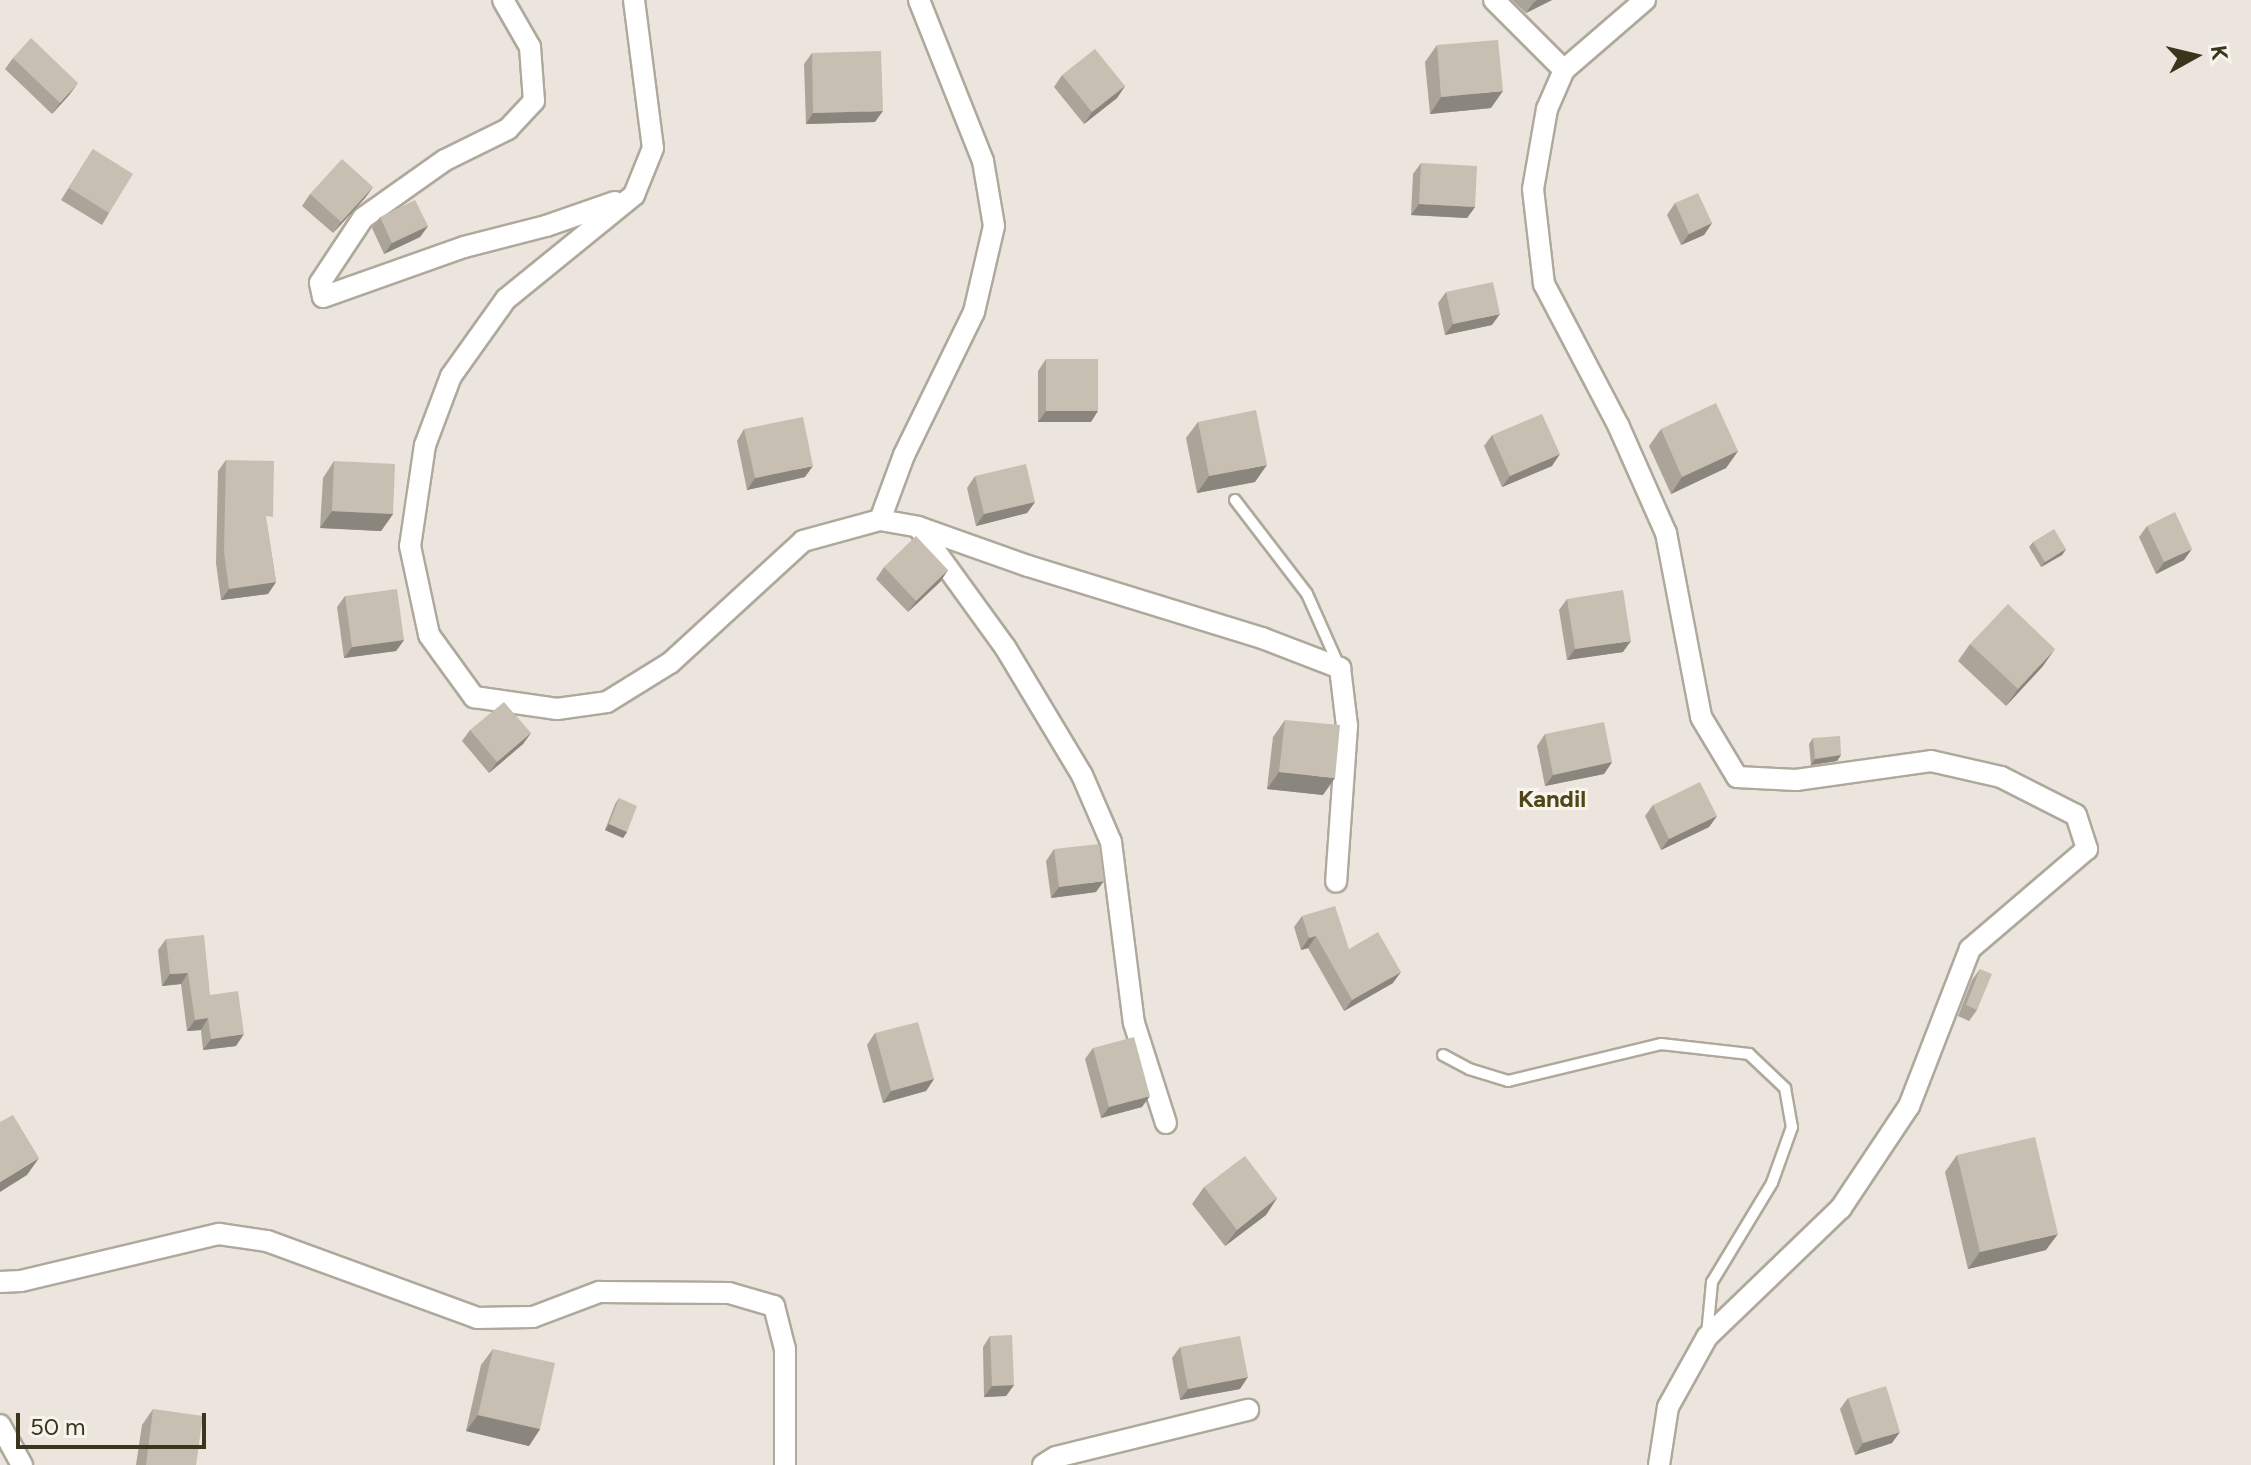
<!DOCTYPE html>
<style>
body{margin:0}
#map{position:relative;width:2251px;height:1465px;overflow:hidden;background:#ebe5dd;font-family:Figtree,sans-serif}
div>[style]{position:absolute}
.roads{filter:drop-shadow(2px 0 #afa99c) drop-shadow(-2px 0 #afa99c) drop-shadow(0 2px #afa99c) drop-shadow(0 -2px #afa99c)}
.service>*{height:10px;margin:-5px;padding:0 5px;transform-origin:5px;border-radius:5px;background:#fff}
.minor>*{height:20px;margin:-10px;padding:0 10px;transform-origin:10px;border-radius:10px;background:#fff}
.wall>*{inset:0;background:#aaa499}
.shaded-wall>*{inset:0;background:#8b867d}
.building>*{inset:0;background:#c6bfb2}
span{translate:-50% -50%;white-space:nowrap;text-align:center;line-height:1.15;-webkit-text-stroke:6px #f7f3ed;paint-order:stroke}
.neighbourhood-label{font-size:24px;color:#4f4617;font-weight:700}
.north{position:absolute;left:2155px;top:16px;width:80px;height:80px;-webkit-text-stroke:6px #f7f3ed;paint-order:stroke;rotate:82deg;font-size:22px;font-weight:700;line-height:32px;text-align:center;color:#3b351d}
.north::after{content:'';display:block;margin:auto;width:28px;height:36px;background:#3b351d;clip-path:polygon(50% 0,100% 100%,50% 72%,0 100%)}
.scale{position:absolute;left:16px;top:1413px;width:190px;height:36px;box-sizing:border-box;border:4px solid #3b351d;border-top:0;padding-left:10px;font-size:24px;line-height:28px;white-space:nowrap;color:#3b351d;-webkit-text-stroke:6px #f7f3ed;paint-order:stroke}
</style>
<div id="map">
<div class="roads">
<div class="service">
<div style="left:1235px;top:500px;width:118px;rotate:52.5deg"></div>
<div style="left:1307px;top:594px;width:79px;rotate:66deg"></div>
<div style="left:1443px;top:1055px;width:30px;rotate:28deg"></div>
<div style="left:1469px;top:1069px;width:41px;rotate:17.1deg"></div>
<div style="left:1508px;top:1081px;width:157px;rotate:-13.6deg"></div>
<div style="left:1661px;top:1044px;width:89px;rotate:6.5deg"></div>
<div style="left:1749px;top:1054px;width:50px;rotate:43.4deg"></div>
<div style="left:1785px;top:1088px;width:40px;rotate:80deg"></div>
<div style="left:1792px;top:1127px;width:59px;rotate:109.7deg"></div>
<div style="left:1772px;top:1183px;width:116px;rotate:121.2deg"></div>
<div style="left:1712px;top:1282px;width:53px;rotate:95.4deg"></div>
</div>
<div class="minor">
<div style="left:503px;top:0;width:54px;rotate:60.1deg"></div>
<div style="left:530px;top:47px;width:54px;rotate:85.8deg"></div>
<div style="left:534px;top:101px;width:38px;rotate:133deg"></div>
<div style="left:508px;top:129px;width:70px;rotate:153.8deg"></div>
<div style="left:445px;top:160px;width:100px;rotate:144.7deg"></div>
<div style="left:363px;top:218px;width:78px;rotate:123.5deg"></div>
<div style="left:320px;top:283px;width:14px;rotate:78deg"></div>
<div style="left:323px;top:297px;width:150px;rotate:-19.5deg"></div>
<div style="left:464px;top:247px;width:85px;rotate:-14.4deg"></div>
<div style="left:546px;top:226px;width:73px;rotate:-19.2deg"></div>
<div style="left:634px;top:0;width:149px;rotate:82.7deg"></div>
<div style="left:653px;top:148px;width:51px;rotate:112deg"></div>
<div style="left:634px;top:195px;width:165px;rotate:140.9deg"></div>
<div style="left:506px;top:299px;width:95px;rotate:125.5deg"></div>
<div style="left:451px;top:376px;width:74px;rotate:110.6deg"></div>
<div style="left:425px;top:445px;width:102px;rotate:98.4deg"></div>
<div style="left:410px;top:546px;width:91px;rotate:77.9deg"></div>
<div style="left:429px;top:635px;width:77px;rotate:54deg"></div>
<div style="left:474px;top:697px;width:84px;rotate:8.2deg"></div>
<div style="left:557px;top:709px;width:50px;rotate:-8deg"></div>
<div style="left:607px;top:702px;width:74px;rotate:-31.8deg"></div>
<div style="left:670px;top:663px;width:180px;rotate:-42.5deg"></div>
<div style="left:803px;top:541px;width:80px;rotate:-15.3deg"></div>
<div style="left:880px;top:520px;width:39px;rotate:10deg"></div>
<div style="left:918px;top:527px;width:117px;rotate:19.5deg"></div>
<div style="left:1028px;top:566px;width:245px;rotate:17.1deg"></div>
<div style="left:1262px;top:638px;width:84px;rotate:21deg"></div>
<div style="left:1340px;top:668px;width:58px;rotate:83.1deg"></div>
<div style="left:1347px;top:726px;width:156px;rotate:94deg"></div>
<div style="left:1494px;top:0;width:99px;rotate:45deg"></div>
<div style="left:1645px;top:0;width:107px;rotate:139.2deg"></div>
<div style="left:1564px;top:70px;width:43px;rotate:113.6deg"></div>
<div style="left:1547px;top:109px;width:81px;rotate:99.9deg"></div>
<div style="left:1533px;top:189px;width:96px;rotate:83.4deg"></div>
<div style="left:1544px;top:284px;width:161px;rotate:62.3deg"></div>
<div style="left:1619px;top:427px;width:116px;rotate:66.1deg"></div>
<div style="left:1666px;top:533px;width:187px;rotate:79.2deg"></div>
<div style="left:1701px;top:717px;width:70px;rotate:59deg"></div>
<div style="left:1737px;top:777px;width:59px;rotate:2.9deg"></div>
<div style="left:1796px;top:780px;width:136px;rotate:-8deg"></div>
<div style="left:1931px;top:761px;width:72px;rotate:12.9deg"></div>
<div style="left:2001px;top:777px;width:84px;rotate:26.9deg"></div>
<div style="left:2076px;top:815px;width:36px;rotate:72deg"></div>
<div style="left:2087px;top:849px;width:154px;rotate:139.5deg"></div>
<div style="left:1970px;top:949px;width:168px;rotate:111.2deg"></div>
<div style="left:1909px;top:1106px;width:123px;rotate:123.7deg"></div>
<div style="left:1841px;top:1208px;width:186px;rotate:136.1deg"></div>
<div style="left:1707px;top:1337px;width:80px;rotate:119.1deg"></div>
<div style="left:1668px;top:1407px;width:59px;rotate:98.8deg"></div>
<div style="left:880px;top:520px;width:69px;rotate:-69.7deg"></div>
<div style="left:904px;top:455px;width:159px;rotate:-63.9deg"></div>
<div style="left:974px;top:312px;width:88px;rotate:-76.9deg"></div>
<div style="left:994px;top:226px;width:66px;rotate:-99.6deg"></div>
<div style="left:983px;top:161px;width:173px;rotate:-111.7deg"></div>
<div style="left:918px;top:527px;width:148px;rotate:54.1deg"></div>
<div style="left:1005px;top:647px;width:149px;rotate:59deg"></div>
<div style="left:1082px;top:775px;width:73px;rotate:66.6deg"></div>
<div style="left:1111px;top:842px;width:182px;rotate:82.8deg"></div>
<div style="left:1134px;top:1023px;width:105px;rotate:72.3deg"></div>
<div style="left:0;top:1282px;width:21px;rotate:-3deg"></div>
<div style="left:21px;top:1281px;width:204px;rotate:-13.4deg"></div>
<div style="left:219px;top:1234px;width:49px;rotate:8.3deg"></div>
<div style="left:267px;top:1241px;width:224px;rotate:20.1deg"></div>
<div style="left:477px;top:1318px;width:56px;rotate:-1deg"></div>
<div style="left:533px;top:1317px;width:71px;rotate:-20.7deg"></div>
<div style="left:599px;top:1292px;width:130px;rotate:0.4deg"></div>
<div style="left:729px;top:1293px;width:47px;rotate:16.1deg"></div>
<div style="left:774px;top:1306px;width:44px;rotate:75.7deg"></div>
<div style="left:785px;top:1349px;width:116px;rotate:90deg"></div>
<div style="left:0;top:1425px;width:46px;rotate:61.2deg"></div>
<div style="left:1043px;top:1465px;width:15px;rotate:-32deg"></div>
<div style="left:1056px;top:1457px;width:198px;rotate:-13.8deg"></div>
</div>
</div>
<div class="wall">
<div style="clip-path:polygon(1512px 0,1552px 0,1526px 13px)"></div>
<div style="clip-path:polygon(1437px 45px,1491px 108px,1430px 114px,1425px 62px)"></div>
<div style="clip-path:polygon(812px 53px,875px 122px,806px 124px,804px 64px)"></div>
<div style="clip-path:polygon(13px 58px,70px 94px,52px 114px,5px 69px)"></div>
<div style="clip-path:polygon(1062px 75px,1125px 86px,1117px 98px,1084px 124px,1054px 87px)"></div>
<div style="clip-path:polygon(93px 149px,109px 213px,102px 225px,61px 200px)"></div>
<div style="clip-path:polygon(1421px 163px,1475px 207px,1467px 218px,1411px 215px,1413px 174px)"></div>
<div style="clip-path:polygon(373px 187px,365px 198px,333px 233px,302px 206px,310px 194px)"></div>
<div style="clip-path:polygon(1675px 203px,1712px 223px,1704px 235px,1681px 245px,1667px 215px)"></div>
<div style="clip-path:polygon(380px 217px,428px 226px,420px 237px,384px 254px,372px 228px)"></div>
<div style="clip-path:polygon(1446px 292px,1492px 325px,1445px 335px,1438px 303px)"></div>
<div style="clip-path:polygon(1046px 359px,1091px 422px,1038px 422px,1038px 371px)"></div>
<div style="clip-path:polygon(1198px 422px,1255px 482px,1197px 493px,1186px 438px)"></div>
<div style="clip-path:polygon(744px 429px,805px 477px,747px 490px,737px 441px)"></div>
<div style="clip-path:polygon(1661px 429px,1738px 451px,1726px 468px,1671px 494px,1649px 446px)"></div>
<div style="clip-path:polygon(1492px 435px,1552px 466px,1502px 487px,1484px 446px)"></div>
<div style="clip-path:polygon(226px 460px,267px 525px,276px 582px,268px 594px,221px 600px,216px 563px,218px 471px)"></div>
<div style="clip-path:polygon(334px 461px,393px 514px,381px 531px,320px 528px,323px 478px)"></div>
<div style="clip-path:polygon(975px 476px,1035px 502px,1027px 513px,976px 526px,967px 488px)"></div>
<div style="clip-path:polygon(2147px 526px,2184px 560px,2156px 574px,2139px 537px)"></div>
<div style="clip-path:polygon(2033px 542px,2066px 549px,2062px 555px,2041px 567px,2029px 547px)"></div>
<div style="clip-path:polygon(884px 567px,948px 570px,940px 582px,908px 612px,876px 579px)"></div>
<div style="clip-path:polygon(345px 596px,404px 640px,396px 651px,344px 658px,337px 607px)"></div>
<div style="clip-path:polygon(1567px 599px,1623px 652px,1567px 660px,1559px 610px)"></div>
<div style="clip-path:polygon(1970px 644px,2043px 666px,2006px 706px,1958px 661px)"></div>
<div style="clip-path:polygon(1285px 720px,1323px 795px,1267px 789px,1273px 737px)"></div>
<div style="clip-path:polygon(470px 730px,531px 733px,523px 744px,489px 773px,462px 741px)"></div>
<div style="clip-path:polygon(1545px 734px,1612px 762px,1604px 774px,1545px 786px,1537px 746px)"></div>
<div style="clip-path:polygon(1813px 738px,1841px 755px,1837px 761px,1811px 765px,1809px 744px)"></div>
<div style="clip-path:polygon(619px 798px,627px 832px,623px 838px,605px 830px,615px 804px)"></div>
<div style="clip-path:polygon(1653px 805px,1717px 816px,1709px 827px,1661px 850px,1645px 816px)"></div>
<div style="clip-path:polygon(1054px 849px,1096px 892px,1051px 898px,1046px 861px)"></div>
<div style="clip-path:polygon(1302px 916px,1349px 949px,1393px 983px,1344px 1011px,1308px 948px,1301px 950px,1294px 927px)"></div>
<div style="clip-path:polygon(166px 939px,210px 995px,236px 1046px,203px 1050px,201px 1030px,187px 1031px,181px 984px,162px 986px,158px 950px)"></div>
<div style="clip-path:polygon(1980px 969px,1977px 1010px,1969px 1021px,1958px 1016px,1972px 980px)"></div>
<div style="clip-path:polygon(875px 1033px,934px 1079px,926px 1091px,883px 1103px,867px 1045px)"></div>
<div style="clip-path:polygon(1093px 1048px,1142px 1107px,1101px 1118px,1085px 1059px)"></div>
<div style="clip-path:polygon(1957px 1155px,2046px 1250px,1968px 1269px,1945px 1172px)"></div>
<div style="clip-path:polygon(1204px 1187px,1277px 1198px,1266px 1215px,1225px 1246px,1192px 1204px)"></div>
<div style="clip-path:polygon(990px 1336px,1014px 1385px,1006px 1396px,984px 1397px,983px 1347px)"></div>
<div style="clip-path:polygon(1180px 1347px,1240px 1389px,1180px 1400px,1172px 1358px)"></div>
<div style="clip-path:polygon(493px 1349px,540px 1429px,529px 1446px,466px 1431px,481px 1365px)"></div>
<div style="clip-path:polygon(1848px 1398px,1892px 1443px,1855px 1455px,1840px 1409px)"></div>
<div style="clip-path:polygon(153px 1409px,196px 1465px,136px 1465px,142px 1425px)"></div>
</div>
<div class="shaded-wall">
<div style="clip-path:polygon(1537px 0,1552px 0,1526px 13px,1534px 2px)"></div>
<div style="clip-path:polygon(78px 83px,70px 94px,52px 114px,60px 103px)"></div>
<div style="clip-path:polygon(1125px 86px,1117px 98px,1084px 124px,1092px 112px)"></div>
<div style="clip-path:polygon(1503px 91px,1491px 108px,1430px 114px,1441px 97px)"></div>
<div style="clip-path:polygon(883px 111px,875px 122px,806px 124px,813px 113px)"></div>
<div style="clip-path:polygon(373px 187px,365px 198px,333px 233px,341px 222px)"></div>
<div style="clip-path:polygon(1419px 204px,1475px 207px,1467px 218px,1411px 215px)"></div>
<div style="clip-path:polygon(1712px 223px,1704px 235px,1681px 245px,1689px 234px)"></div>
<div style="clip-path:polygon(428px 226px,420px 237px,384px 254px,392px 243px)"></div>
<div style="clip-path:polygon(1500px 314px,1492px 325px,1445px 335px,1453px 324px)"></div>
<div style="clip-path:polygon(1046px 411px,1098px 411px,1091px 422px,1038px 422px)"></div>
<div style="clip-path:polygon(1738px 451px,1726px 468px,1671px 494px,1682px 477px)"></div>
<div style="clip-path:polygon(1560px 454px,1552px 466px,1502px 487px,1510px 476px)"></div>
<div style="clip-path:polygon(1267px 465px,1255px 482px,1197px 493px,1209px 476px)"></div>
<div style="clip-path:polygon(813px 466px,805px 477px,747px 490px,755px 478px)"></div>
<div style="clip-path:polygon(1035px 502px,1027px 513px,976px 526px,984px 514px)"></div>
<div style="clip-path:polygon(332px 511px,393px 514px,381px 531px,320px 528px)"></div>
<div style="clip-path:polygon(2066px 549px,2062px 555px,2041px 567px,2045px 562px)"></div>
<div style="clip-path:polygon(2192px 549px,2184px 560px,2156px 574px,2164px 562px)"></div>
<div style="clip-path:polygon(948px 570px,940px 582px,908px 612px,916px 601px)"></div>
<div style="clip-path:polygon(276px 582px,268px 594px,221px 600px,229px 589px)"></div>
<div style="clip-path:polygon(404px 640px,396px 651px,344px 658px,352px 647px)"></div>
<div style="clip-path:polygon(1631px 641px,1623px 652px,1567px 660px,1575px 649px)"></div>
<div style="clip-path:polygon(2055px 649px,2043px 666px,2006px 706px,2018px 689px)"></div>
<div style="clip-path:polygon(531px 733px,523px 744px,489px 773px,497px 762px)"></div>
<div style="clip-path:polygon(1841px 755px,1837px 761px,1811px 765px,1815px 759px)"></div>
<div style="clip-path:polygon(1612px 762px,1604px 774px,1545px 786px,1553px 775px)"></div>
<div style="clip-path:polygon(1279px 772px,1335px 778px,1323px 795px,1267px 789px)"></div>
<div style="clip-path:polygon(1717px 816px,1709px 827px,1661px 850px,1669px 839px)"></div>
<div style="clip-path:polygon(609px 824px,627px 832px,623px 838px,605px 830px)"></div>
<div style="clip-path:polygon(1104px 881px,1096px 892px,1051px 898px,1059px 887px)"></div>
<div style="clip-path:polygon(1316px 936px,1308px 948px,1301px 950px,1309px 938px)"></div>
<div style="clip-path:polygon(1401px 972px,1393px 983px,1344px 1011px,1352px 1000px)"></div>
<div style="clip-path:polygon(188px 973px,181px 984px,162px 986px,170px 974px)"></div>
<div style="clip-path:polygon(208px 1018px,201px 1030px,187px 1031px,195px 1020px)"></div>
<div style="clip-path:polygon(244px 1034px,236px 1046px,203px 1050px,211px 1039px)"></div>
<div style="clip-path:polygon(934px 1079px,926px 1091px,883px 1103px,891px 1091px)"></div>
<div style="clip-path:polygon(1150px 1096px,1142px 1107px,1101px 1118px,1109px 1107px)"></div>
<div style="clip-path:polygon(39px 1158px,27px 1175px,0 1192px,0 1182px)"></div>
<div style="clip-path:polygon(1277px 1198px,1266px 1215px,1225px 1246px,1237px 1230px)"></div>
<div style="clip-path:polygon(2058px 1234px,2046px 1250px,1968px 1269px,1980px 1252px)"></div>
<div style="clip-path:polygon(1248px 1377px,1240px 1389px,1180px 1400px,1188px 1389px)"></div>
<div style="clip-path:polygon(1014px 1385px,1006px 1396px,984px 1397px,992px 1386px)"></div>
<div style="clip-path:polygon(478px 1415px,540px 1429px,529px 1446px,466px 1431px)"></div>
<div style="clip-path:polygon(1900px 1432px,1892px 1443px,1855px 1455px,1863px 1443px)"></div>
</div>
<div class="building">
<div style="clip-path:polygon(31px 38px,78px 83px,60px 103px,13px 58px)"></div>
<div style="clip-path:polygon(1498px 40px,1503px 91px,1441px 97px,1437px 45px)"></div>
<div style="clip-path:polygon(1095px 49px,1125px 86px,1092px 112px,1062px 75px)"></div>
<div style="clip-path:polygon(881px 51px,883px 111px,813px 113px,812px 53px)"></div>
<div style="clip-path:polygon(93px 149px,133px 174px,109px 213px,69px 188px)"></div>
<div style="clip-path:polygon(342px 159px,373px 187px,341px 222px,310px 194px)"></div>
<div style="clip-path:polygon(1421px 163px,1477px 166px,1475px 207px,1419px 204px)"></div>
<div style="clip-path:polygon(1698px 193px,1712px 223px,1689px 234px,1675px 203px)"></div>
<div style="clip-path:polygon(415px 200px,428px 226px,392px 243px,380px 217px)"></div>
<div style="clip-path:polygon(1493px 282px,1500px 314px,1453px 324px,1446px 292px)"></div>
<div style="clip-path:polygon(1046px 359px,1098px 359px,1098px 411px,1046px 411px)"></div>
<div style="clip-path:polygon(1716px 403px,1738px 451px,1682px 477px,1661px 429px)"></div>
<div style="clip-path:polygon(1256px 410px,1267px 465px,1209px 476px,1198px 422px)"></div>
<div style="clip-path:polygon(1542px 414px,1560px 454px,1510px 476px,1492px 435px)"></div>
<div style="clip-path:polygon(803px 417px,813px 466px,755px 478px,744px 429px)"></div>
<div style="clip-path:polygon(226px 460px,274px 461px,273px 517px,266px 516px,276px 582px,229px 589px,224px 552px)"></div>
<div style="clip-path:polygon(334px 461px,395px 464px,393px 514px,332px 511px)"></div>
<div style="clip-path:polygon(1026px 464px,1035px 502px,984px 514px,975px 476px)"></div>
<div style="clip-path:polygon(2175px 512px,2192px 549px,2164px 562px,2147px 526px)"></div>
<div style="clip-path:polygon(2054px 529px,2066px 549px,2045px 562px,2033px 542px)"></div>
<div style="clip-path:polygon(916px 536px,948px 570px,916px 601px,884px 567px)"></div>
<div style="clip-path:polygon(397px 589px,404px 640px,352px 647px,345px 596px)"></div>
<div style="clip-path:polygon(1623px 590px,1631px 641px,1575px 649px,1567px 599px)"></div>
<div style="clip-path:polygon(2008px 604px,2055px 649px,2018px 689px,1970px 644px)"></div>
<div style="clip-path:polygon(504px 702px,531px 733px,497px 762px,470px 730px)"></div>
<div style="clip-path:polygon(1285px 720px,1340px 725px,1335px 778px,1279px 772px)"></div>
<div style="clip-path:polygon(1604px 722px,1612px 762px,1553px 775px,1545px 734px)"></div>
<div style="clip-path:polygon(1840px 736px,1841px 755px,1815px 759px,1813px 738px)"></div>
<div style="clip-path:polygon(1700px 782px,1717px 816px,1669px 839px,1653px 805px)"></div>
<div style="clip-path:polygon(619px 798px,637px 806px,627px 832px,609px 824px)"></div>
<div style="clip-path:polygon(1099px 844px,1104px 881px,1059px 887px,1054px 849px)"></div>
<div style="clip-path:polygon(1335px 906px,1349px 949px,1378px 932px,1401px 972px,1352px 1000px,1316px 936px,1309px 938px,1302px 916px)"></div>
<div style="clip-path:polygon(204px 935px,210px 995px,238px 991px,244px 1034px,211px 1039px,208px 1018px,195px 1020px,188px 973px,170px 974px,166px 939px)"></div>
<div style="clip-path:polygon(1980px 969px,1992px 974px,1977px 1010px,1966px 1005px)"></div>
<div style="clip-path:polygon(918px 1022px,934px 1079px,891px 1091px,875px 1033px)"></div>
<div style="clip-path:polygon(1134px 1037px,1150px 1096px,1109px 1107px,1093px 1048px)"></div>
<div style="clip-path:polygon(13px 1115px,39px 1158px,0 1182px,0 1122px)"></div>
<div style="clip-path:polygon(2035px 1137px,2058px 1234px,1980px 1252px,1957px 1155px)"></div>
<div style="clip-path:polygon(1245px 1156px,1277px 1198px,1237px 1230px,1204px 1187px)"></div>
<div style="clip-path:polygon(1012px 1335px,1014px 1385px,992px 1386px,990px 1336px)"></div>
<div style="clip-path:polygon(1240px 1336px,1248px 1377px,1188px 1389px,1180px 1347px)"></div>
<div style="clip-path:polygon(493px 1349px,555px 1363px,540px 1429px,478px 1415px)"></div>
<div style="clip-path:polygon(1886px 1386px,1900px 1432px,1863px 1443px,1848px 1398px)"></div>
<div style="clip-path:polygon(153px 1409px,203px 1416px,196px 1465px,146px 1465px)"></div>
</div>
<div class="neighbourhood-label">
<span style="left:1552px;top:799px">Kandil</span>
</div>
<div class="north">K</div>
<div class="scale">50 m</div>
</div>
